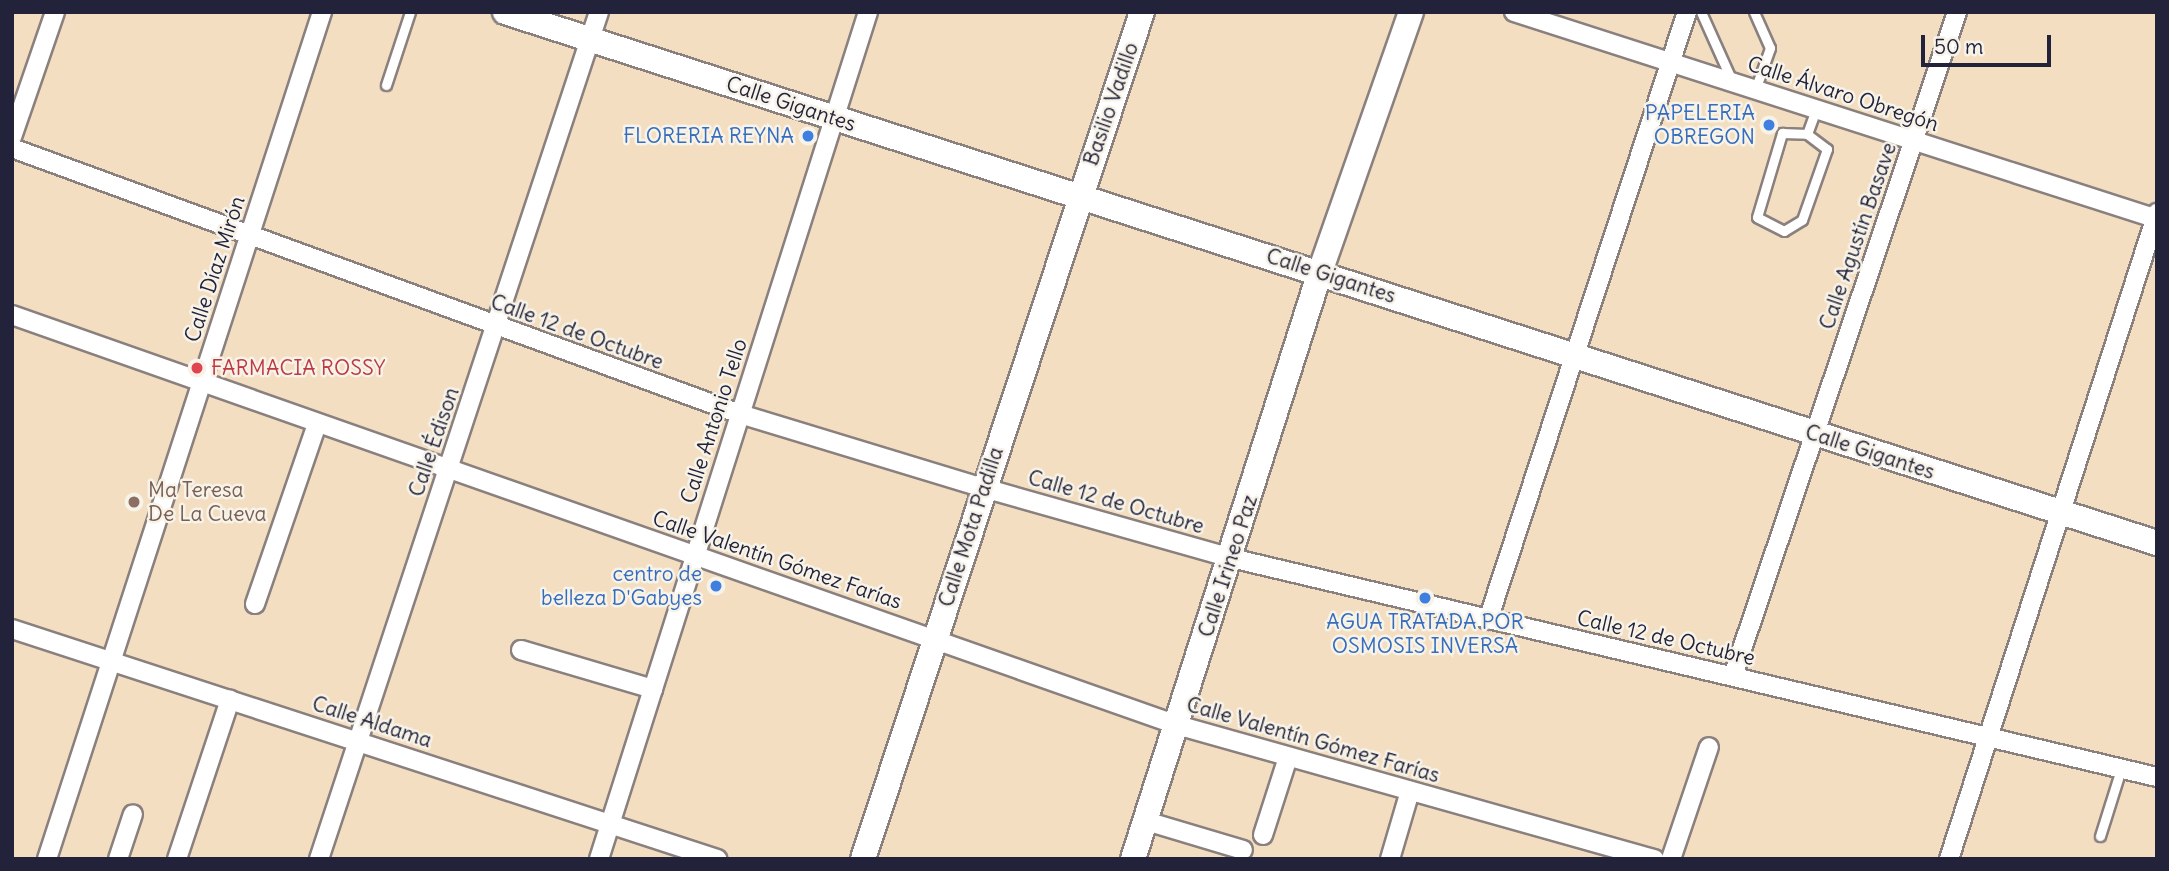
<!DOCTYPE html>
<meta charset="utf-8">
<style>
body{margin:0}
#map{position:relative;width:2169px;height:871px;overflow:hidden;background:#f3dec2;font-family:Delius,sans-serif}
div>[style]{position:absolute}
.roads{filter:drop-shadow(2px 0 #8a807e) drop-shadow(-2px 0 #8a807e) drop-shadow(0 2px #8a807e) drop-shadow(0 -2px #8a807e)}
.lane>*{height:9px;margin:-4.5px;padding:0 4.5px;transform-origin:4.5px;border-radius:4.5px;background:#fff}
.street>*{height:18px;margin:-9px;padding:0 9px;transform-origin:9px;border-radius:9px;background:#fff}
.secondary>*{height:24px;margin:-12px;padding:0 12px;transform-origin:12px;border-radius:12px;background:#fff}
.dots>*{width:19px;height:19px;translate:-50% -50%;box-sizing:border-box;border:4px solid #f7f3e8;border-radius:50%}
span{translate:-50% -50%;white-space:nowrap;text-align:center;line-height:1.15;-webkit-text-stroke:5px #f7f3e8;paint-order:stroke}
.street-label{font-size:21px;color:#22223b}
.shop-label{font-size:21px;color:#366cbe}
.right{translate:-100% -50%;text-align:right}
.health-label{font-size:21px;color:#be3a42}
.left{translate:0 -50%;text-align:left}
.education-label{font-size:21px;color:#785e54}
.frame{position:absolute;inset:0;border:14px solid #22223b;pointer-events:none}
.scale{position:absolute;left:1921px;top:35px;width:130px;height:32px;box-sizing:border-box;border:4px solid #22223b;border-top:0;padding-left:9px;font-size:21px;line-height:24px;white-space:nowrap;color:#22223b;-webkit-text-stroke:5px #f7f3e8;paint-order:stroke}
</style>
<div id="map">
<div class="roads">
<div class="lane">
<div style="left:1701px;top:12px;width:76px;rotate:65.8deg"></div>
<div style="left:1754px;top:12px;width:39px;rotate:66deg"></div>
<div style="left:1770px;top:48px;width:45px;rotate:109.7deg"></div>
<div style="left:386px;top:85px;width:77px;rotate:-71.8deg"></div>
<div style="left:1782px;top:133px;width:25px;rotate:2deg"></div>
<div style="left:1807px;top:134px;width:25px;rotate:37deg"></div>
<div style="left:1827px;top:149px;width:75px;rotate:109.4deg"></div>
<div style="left:1802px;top:220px;width:21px;rotate:149deg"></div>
<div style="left:1784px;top:231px;width:30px;rotate:-153deg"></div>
<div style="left:1757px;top:217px;width:88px;rotate:-73.4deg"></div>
<div style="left:1807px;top:134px;width:27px;rotate:-70deg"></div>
<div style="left:2100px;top:836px;width:70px;rotate:-72.6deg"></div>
</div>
<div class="street">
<div style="left:1514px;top:12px;width:675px;rotate:17.84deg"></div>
<div style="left:12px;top:137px;width:132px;rotate:-71deg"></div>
<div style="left:12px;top:148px;width:775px;rotate:20.07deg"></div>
<div style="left:740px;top:414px;width:255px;rotate:16.9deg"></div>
<div style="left:984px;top:488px;width:257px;rotate:15.8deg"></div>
<div style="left:1231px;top:558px;width:952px;rotate:13.31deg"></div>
<div style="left:12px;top:315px;width:1235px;rotate:19.39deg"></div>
<div style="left:1177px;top:725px;width:496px;rotate:15.7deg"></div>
<div style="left:255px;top:604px;width:190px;rotate:-71deg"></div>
<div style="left:1488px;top:620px;width:640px;rotate:-71.88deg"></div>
<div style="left:12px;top:629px;width:742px;rotate:18.07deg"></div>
<div style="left:521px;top:650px;width:138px;rotate:16.5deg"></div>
<div style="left:1733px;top:676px;width:701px;rotate:-71.36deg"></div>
<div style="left:1146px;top:821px;width:101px;rotate:16.6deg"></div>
<div style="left:1263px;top:835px;width:82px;rotate:-72.2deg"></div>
<div style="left:47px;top:859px;width:891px;rotate:-72.01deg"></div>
<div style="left:118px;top:859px;width:47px;rotate:-71.6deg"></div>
<div style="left:177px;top:859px;width:168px;rotate:-71.6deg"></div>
<div style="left:319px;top:859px;width:892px;rotate:-71.71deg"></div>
<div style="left:599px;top:859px;width:889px;rotate:-72.38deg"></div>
<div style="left:1390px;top:859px;width:71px;rotate:-73.6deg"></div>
<div style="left:1671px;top:859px;width:118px;rotate:-71.3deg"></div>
<div style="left:1949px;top:859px;width:679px;rotate:-72.15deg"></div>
</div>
<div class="secondary">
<div style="left:505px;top:12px;width:1735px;rotate:17.82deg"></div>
<div style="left:863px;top:859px;width:892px;rotate:-71.77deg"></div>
<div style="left:1133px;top:859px;width:616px;rotate:-72.33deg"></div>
<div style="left:1320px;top:272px;width:275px;rotate:-70.7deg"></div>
</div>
</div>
<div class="dots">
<div style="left:1769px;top:125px;background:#3f7fe0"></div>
<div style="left:808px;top:136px;background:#3f7fe0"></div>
<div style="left:197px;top:368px;background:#e0444e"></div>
<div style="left:134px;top:502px;background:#8d6e63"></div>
<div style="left:716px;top:586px;background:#3f7fe0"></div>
<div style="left:1425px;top:598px;background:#3f7fe0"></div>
</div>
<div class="street-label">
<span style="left:1843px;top:94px;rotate:18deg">Calle Álvaro Obregón</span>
<span style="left:791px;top:104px;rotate:18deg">Calle Gigantes</span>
<span style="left:1111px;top:104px;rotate:-71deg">Basilio Vadillo</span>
<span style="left:1858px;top:236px;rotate:-71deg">Calle Agustín Basave</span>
<span style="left:215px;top:269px;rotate:-72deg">Calle Díaz Mirón</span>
<span style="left:1331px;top:276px;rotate:18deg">Calle Gigantes</span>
<span style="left:577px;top:332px;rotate:20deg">Calle 12 de Octubre</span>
<span style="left:714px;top:421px;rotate:-72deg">Calle Antonio Tello</span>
<span style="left:434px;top:442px;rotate:-71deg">Calle Édison</span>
<span style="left:1870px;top:452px;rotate:18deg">Calle Gigantes</span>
<span style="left:1116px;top:502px;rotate:16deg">Calle 12 de Octubre</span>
<span style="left:971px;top:527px;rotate:-72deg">Calle Mota Padilla</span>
<span style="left:777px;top:560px;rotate:19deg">Calle Valentín Gómez Farías</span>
<span style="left:1228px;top:566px;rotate:-72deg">Calle Irineo Paz</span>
<span style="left:1666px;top:638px;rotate:13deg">Calle 12 de Octubre</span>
<span style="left:372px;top:722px;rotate:18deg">Calle Aldama</span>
<span style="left:1313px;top:740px;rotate:16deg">Calle Valentín Gómez Farías</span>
</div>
<div class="shop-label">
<span class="right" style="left:1755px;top:125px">PAPELERIA<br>OBREGON</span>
<span class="right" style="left:794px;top:136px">FLORERIA REYNA</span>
<span class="right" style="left:702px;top:586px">centro de<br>belleza D'Gabyes</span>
<span style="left:1425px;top:634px">AGUA TRATADA POR<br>OSMOSIS INVERSA</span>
</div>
<div class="health-label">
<span class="left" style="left:211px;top:368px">FARMACIA ROSSY</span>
</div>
<div class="education-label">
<span class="left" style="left:148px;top:502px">Ma Teresa<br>De La Cueva</span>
</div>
<div class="frame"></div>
<div class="scale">50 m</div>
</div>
